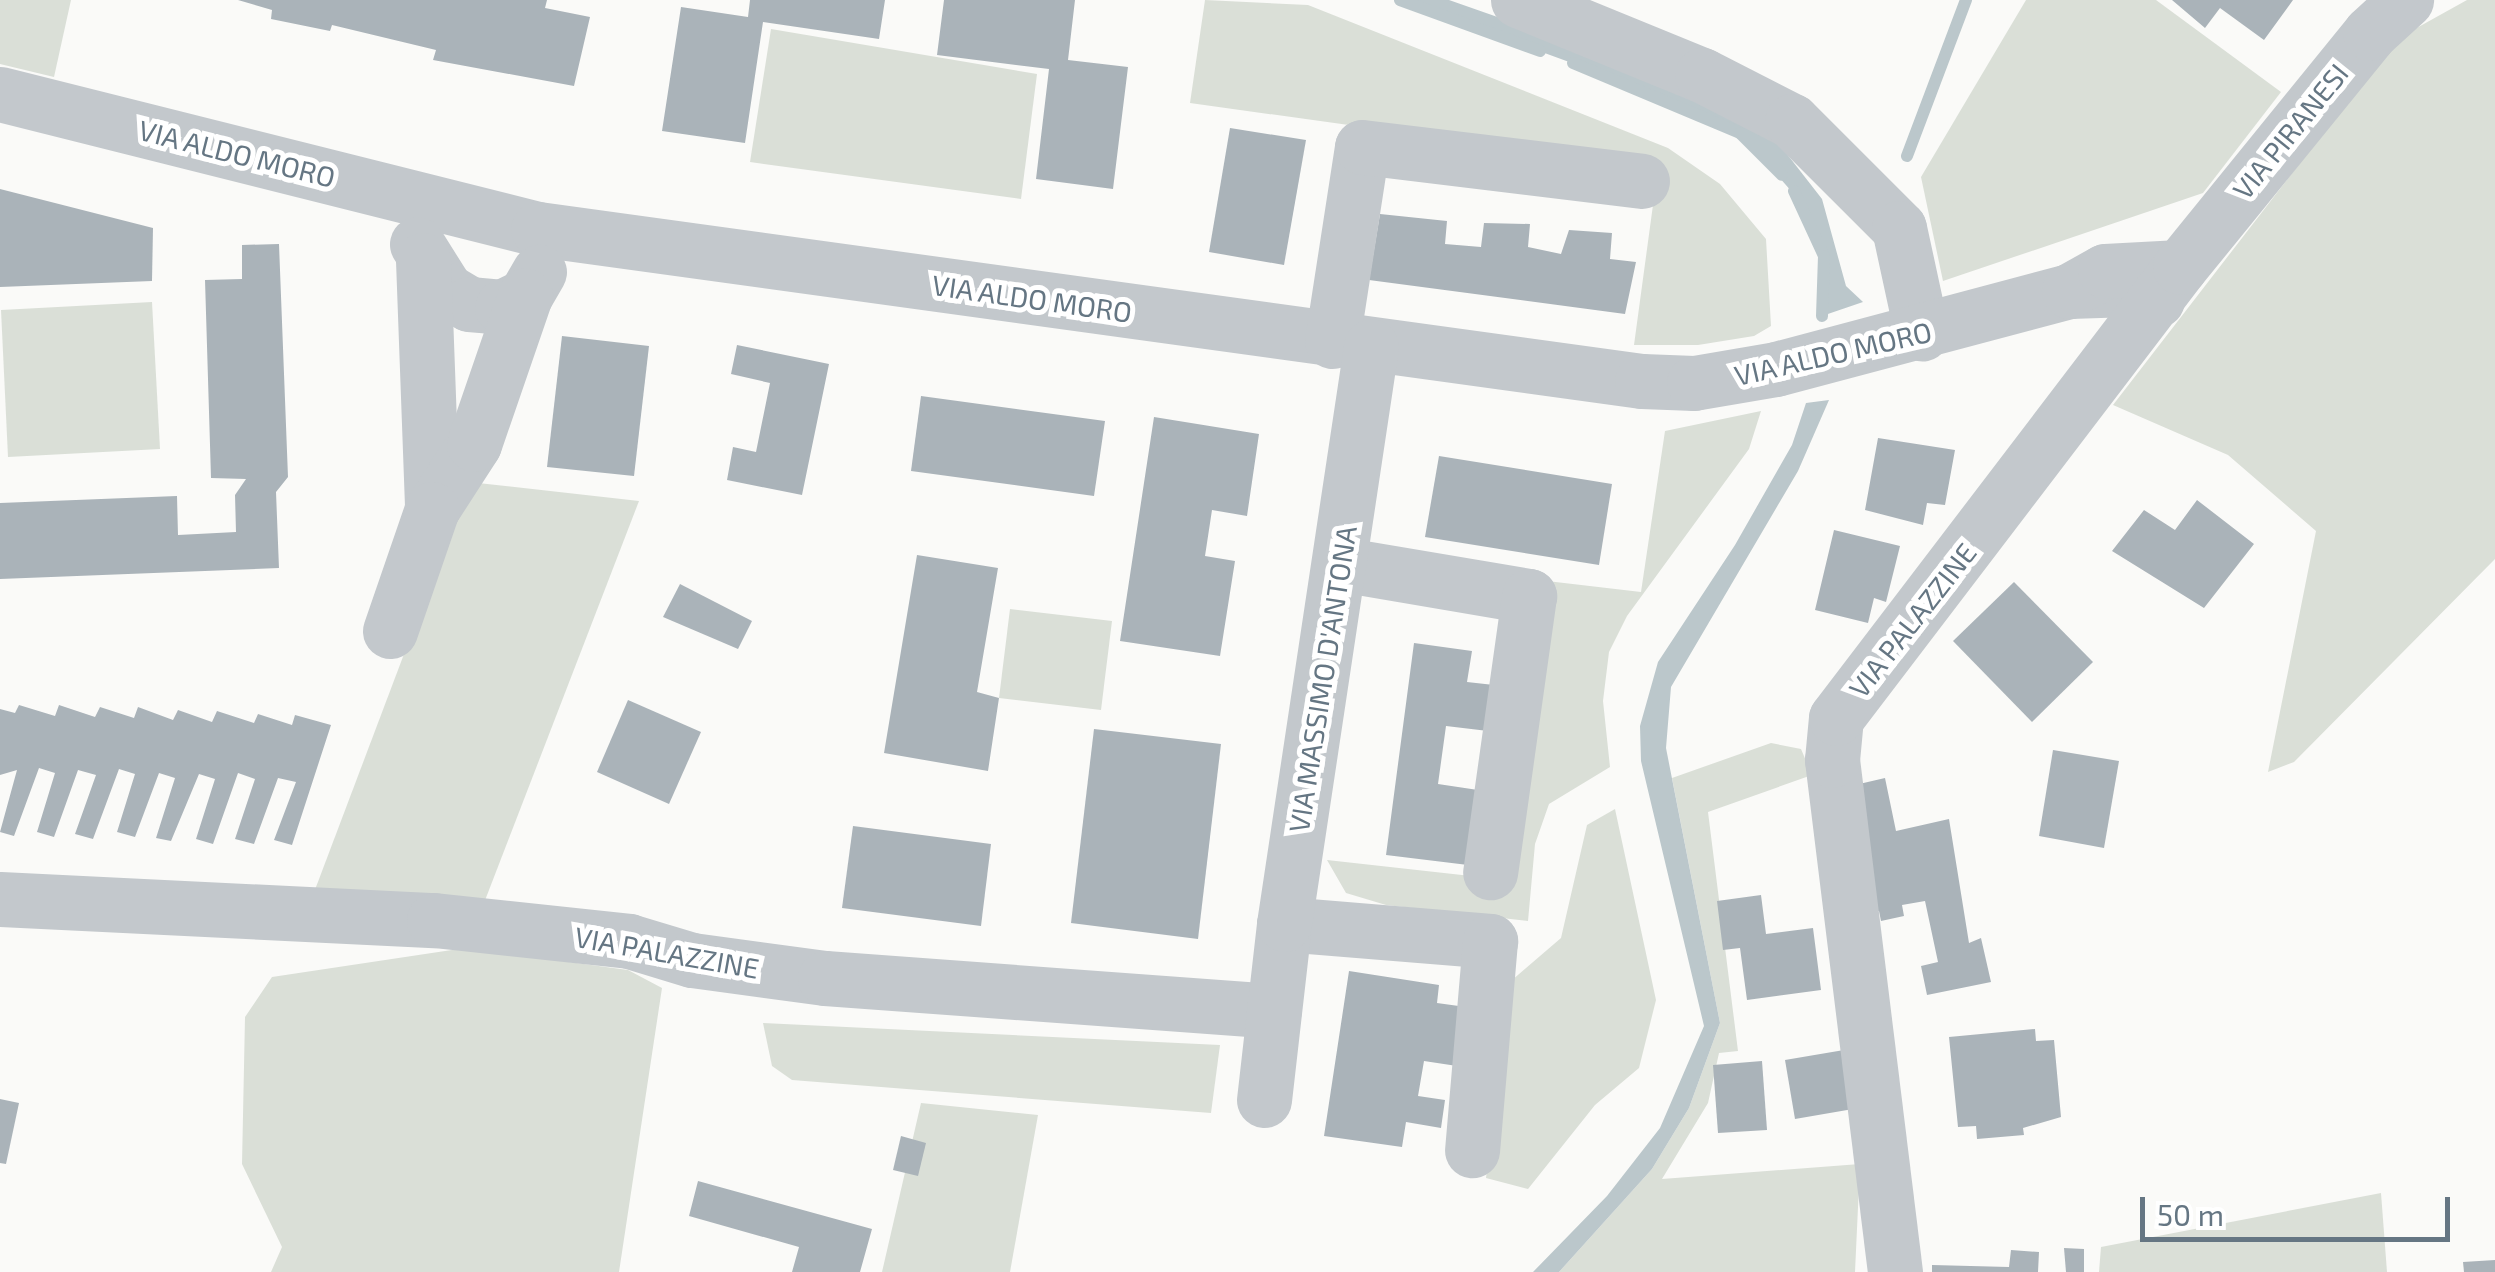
<!DOCTYPE html>
<style>
body{margin:0}
#map{position:relative;width:2495px;height:1272px;overflow:hidden;background:#fafaf8;font-family:"Exo 2",sans-serif}
div>[style]{position:absolute}
.green>*{inset:0;background:#dadfd7}
.water>*{inset:0;background:#bbc7cb}
.stream>*{height:12px;margin:-6px;padding:0 6px;transform-origin:6px;border-radius:6px;background:#bbc7cb}
.building>*{inset:0;background:#aab3b9}
.minor>*{height:55px;margin:-27.5px;padding:0 27.5px;transform-origin:27.5px;border-radius:27.5px;background:#c3c8cc}
span{translate:-50% -50%;white-space:nowrap;text-align:center;line-height:1.15;-webkit-text-stroke:10px #fff;paint-order:stroke}
.street-label{font-size:28px;color:#657683}
.scale{position:absolute;left:2140px;top:1197px;width:310px;height:45px;box-sizing:border-box;border:5px solid #657683;border-top:0;padding-left:12px;font-size:30px;line-height:35px;white-space:nowrap;color:#657683;-webkit-text-stroke:8px #fff;paint-order:stroke}
</style>
<div id="map">
<div class="green">
<div style="clip-path:polygon(0 0,71px 0,54px 77px,0 64px)"></div>
<div style="clip-path:polygon(1205px 0,1308px 5px,1668px 148px,1720px 184px,1766px 239px,1771px 326px,1754px 336px,1698px 345px,1634px 345px,1658px 168px,1190px 103px)"></div>
<div style="clip-path:polygon(2026px 0,2156px 0,2281px 92px,2203px 193px,1943px 281px,1921px 177px)"></div>
<div style="clip-path:polygon(2467px 0,2495px 0,2495px 559px,2294px 762px,2268px 772px,2316px 531px,2228px 455px,2113px 405px,2395px 40px)"></div>
<div style="clip-path:polygon(771px 29px,1037px 74px,1021px 199px,750px 162px)"></div>
<div style="clip-path:polygon(152px 302px,160px 449px,8px 457px,1px 310px)"></div>
<div style="clip-path:polygon(1761px 411px,1749px 449px,1627px 616px,1609px 652px,1603px 701px,1610px 767px,1549px 804px,1535px 844px,1528px 921px,1386px 905px,1346px 893px,1327px 860px,1516px 881px,1547px 581px,1641px 592px,1665px 431px)"></div>
<div style="clip-path:polygon(469px 482px,639px 501px,484px 903px,313px 895px)"></div>
<div style="clip-path:polygon(1010px 609px,1112px 621px,1101px 710px,999px 698px)"></div>
<div style="clip-path:polygon(1771px 743px,1801px 749px,1812px 775px,1708px 812px,1738px 1051px,1719px 1053px,1708px 1103px,1662px 1179px,1860px 1164px,1855px 1272px,1559px 1272px,1652px 1169px,1689px 1108px,1720px 1023px,1672px 778px)"></div>
<div style="clip-path:polygon(1615px 809px,1656px 1000px,1639px 1068px,1595px 1105px,1528px 1189px,1486px 1178px,1511px 981px,1561px 938px,1587px 825px)"></div>
<div style="clip-path:polygon(465px 948px,628px 970px,662px 988px,619px 1272px,271px 1272px,282px 1247px,242px 1164px,245px 1017px,272px 977px)"></div>
<div style="clip-path:polygon(763px 1023px,1220px 1045px,1211px 1113px,792px 1080px,772px 1066px)"></div>
<div style="clip-path:polygon(921px 1103px,1038px 1115px,1010px 1272px,882px 1272px)"></div>
<div style="clip-path:polygon(2381px 1193px,2387px 1272px,2099px 1272px,2101px 1247px)"></div>
</div>
<div class="water">
<div style="clip-path:polygon(1400px 0,1449px 0,1532px 29px,1773px 136px,1822px 199px,1846px 286px,1863px 302px,1822px 316px,1824px 256px,1807px 209px,1740px 133px,1654px 93px)"></div>
<div style="clip-path:polygon(1829px 400px,1798px 471px,1671px 687px,1666px 748px,1720px 1023px,1689px 1108px,1652px 1169px,1559px 1272px,1533px 1272px,1607px 1196px,1660px 1128px,1704px 1026px,1641px 761px,1640px 726px,1658px 662px,1735px 545px,1792px 445px,1806px 403px)"></div>
</div>
<div class="stream">
<div style="left:1400px;top:0;width:149px;rotate:20deg"></div>
<div style="left:1573px;top:63px;width:181px;rotate:22.7deg"></div>
<div style="left:1740px;top:133px;width:59px;rotate:45deg"></div>
<div style="left:1907px;top:156px;width:167px;rotate:-69.3deg"></div>
<div style="left:1794px;top:191px;width:72px;rotate:65.2deg"></div>
<div style="left:1824px;top:256px;width:60px;rotate:91.9deg"></div>
</div>
<div class="building">
<div style="clip-path:polygon(238px 0,547px 0,545px 8px,590px 17px,574px 86px,433px 60px,436px 50px,332px 25px,330px 31px,271px 19px,272px 10px)"></div>
<div style="clip-path:polygon(750px 0,885px 0,879px 39px,763px 22px,745px 143px,662px 131px,681px 7px,748px 17px)"></div>
<div style="clip-path:polygon(944px 0,1075px 0,1068px 60px,1128px 67px,1113px 189px,1036px 179px,1049px 69px,937px 55px)"></div>
<div style="clip-path:polygon(2172px 0,2293px 0,2264px 40px,2220px 8px,2205px 28px)"></div>
<div style="clip-path:polygon(1230px 128px,1306px 140px,1284px 265px,1209px 252px)"></div>
<div style="clip-path:polygon(0 189px,153px 228px,152px 281px,0 287px)"></div>
<div style="clip-path:polygon(1380px 214px,1447px 221px,1445px 244px,1481px 247px,1484px 223px,1530px 224px,1528px 247px,1561px 254px,1569px 230px,1612px 233px,1610px 259px,1636px 262px,1625px 314px,1369px 280px)"></div>
<div style="clip-path:polygon(279px 244px,288px 477px,276px 492px,279px 568px,0 579px,0 503px,177px 496px,178px 535px,236px 532px,235px 495px,246px 479px,211px 478px,205px 280px,242px 279px,242px 245px)"></div>
<div style="clip-path:polygon(562px 336px,649px 346px,634px 476px,547px 467px)"></div>
<div style="clip-path:polygon(737px 345px,829px 364px,802px 495px,727px 480px,733px 447px,756px 452px,770px 383px,731px 374px)"></div>
<div style="clip-path:polygon(921px 396px,1105px 421px,1094px 496px,911px 471px)"></div>
<div style="clip-path:polygon(1154px 417px,1259px 434px,1247px 516px,1212px 510px,1205px 556px,1235px 561px,1220px 656px,1120px 641px)"></div>
<div style="clip-path:polygon(1878px 438px,1955px 450px,1945px 505px,1927px 503px,1923px 525px,1865px 510px)"></div>
<div style="clip-path:polygon(1439px 456px,1612px 484px,1599px 565px,1425px 537px)"></div>
<div style="clip-path:polygon(2197px 500px,2254px 544px,2204px 608px,2112px 551px,2144px 510px,2175px 530px)"></div>
<div style="clip-path:polygon(1834px 530px,1900px 546px,1886px 602px,1874px 598px,1868px 623px,1815px 610px)"></div>
<div style="clip-path:polygon(917px 555px,998px 568px,977px 692px,999px 698px,988px 771px,884px 753px)"></div>
<div style="clip-path:polygon(2014px 582px,2093px 662px,2032px 722px,1953px 641px)"></div>
<div style="clip-path:polygon(680px 584px,752px 621px,738px 649px,663px 617px)"></div>
<div style="clip-path:polygon(1414px 643px,1472px 651px,1467px 682px,1494px 685px,1488px 731px,1446px 726px,1438px 784px,1478px 790px,1468px 865px,1386px 855px)"></div>
<div style="clip-path:polygon(628px 700px,701px 732px,669px 804px,597px 772px)"></div>
<div style="clip-path:polygon(19px 705px,55px 716px,59px 705px,95px 717px,100px 707px,134px 718px,138px 707px,173px 720px,178px 710px,212px 722px,217px 711px,254px 723px,258px 714px,292px 725px,295px 715px,331px 725px,292px 845px,274px 840px,296px 782px,278px 778px,254px 844px,235px 839px,255px 779px,238px 773px,213px 844px,196px 839px,215px 779px,199px 774px,171px 841px,156px 838px,175px 778px,159px 773px,135px 837px,117px 832px,135px 774px,119px 769px,93px 839px,75px 834px,96px 775px,78px 770px,54px 837px,37px 832px,55px 773px,39px 768px,14px 836px,0 832px,17px 770px,0 775px,0 709px,15px 713px)"></div>
<div style="clip-path:polygon(1094px 729px,1221px 744px,1198px 939px,1071px 923px)"></div>
<div style="clip-path:polygon(2053px 750px,2119px 761px,2104px 848px,2039px 836px)"></div>
<div style="clip-path:polygon(1885px 778px,1896px 831px,1949px 819px,1969px 943px,1981px 938px,1991px 982px,1927px 995px,1921px 966px,1938px 962px,1925px 901px,1902px 905px,1904px 916px,1881px 921px,1879px 911px,1866px 913px,1842px 788px)"></div>
<div style="clip-path:polygon(853px 826px,991px 844px,981px 926px,842px 908px)"></div>
<div style="clip-path:polygon(1761px 895px,1766px 934px,1813px 928px,1821px 990px,1747px 1000px,1740px 948px,1723px 950px,1717px 901px)"></div>
<div style="clip-path:polygon(1349px 971px,1439px 985px,1437px 1003px,1466px 1007px,1457px 1066px,1424px 1061px,1418px 1096px,1445px 1100px,1441px 1128px,1406px 1122px,1402px 1147px,1324px 1136px)"></div>
<div style="clip-path:polygon(2035px 1029px,2036px 1041px,2054px 1040px,2061px 1117px,2023px 1128px,2024px 1135px,1977px 1139px,1976px 1126px,1958px 1127px,1949px 1037px)"></div>
<div style="clip-path:polygon(1844px 1050px,1853px 1109px,1795px 1119px,1785px 1060px)"></div>
<div style="clip-path:polygon(1762px 1061px,1767px 1130px,1718px 1133px,1713px 1065px)"></div>
<div style="clip-path:polygon(0 1099px,19px 1103px,6px 1164px,0 1163px)"></div>
<div style="clip-path:polygon(901px 1136px,926px 1143px,918px 1176px,893px 1170px)"></div>
<div style="clip-path:polygon(698px 1181px,872px 1229px,860px 1272px,792px 1272px,799px 1247px,689px 1216px)"></div>
<div style="clip-path:polygon(2064px 1248px,2084px 1249px,2084px 1272px,2066px 1272px)"></div>
<div style="clip-path:polygon(2011px 1250px,2039px 1252px,2038px 1272px,1932px 1272px,1932px 1265px,2009px 1267px)"></div>
<div style="clip-path:polygon(2495px 1260px,2495px 1272px,2464px 1272px,2463px 1262px)"></div>
</div>
<div class="minor">
<div style="left:1518px;top:0;width:199px;rotate:22.2deg"></div>
<div style="left:1702px;top:75px;width:101px;rotate:27.1deg"></div>
<div style="left:1792px;top:121px;width:151px;rotate:45deg"></div>
<div style="left:1899px;top:228px;width:108px;rotate:77.8deg"></div>
<div style="left:0;top:94px;width:555px;rotate:14.09deg"></div>
<div style="left:538px;top:229px;width:1114px;rotate:7.84deg"></div>
<div style="left:1642px;top:381px;width:52px;rotate:2.2deg"></div>
<div style="left:1694px;top:383px;width:83px;rotate:-9.7deg"></div>
<div style="left:1776px;top:369px;width:303px;rotate:-14.9deg"></div>
<div style="left:417px;top:244px;width:54px;rotate:57.8deg"></div>
<div style="left:446px;top:290px;width:27px;rotate:31deg"></div>
<div style="left:469px;top:304px;width:33px;rotate:5deg"></div>
<div style="left:502px;top:307px;width:25px;rotate:-26deg"></div>
<div style="left:525px;top:296px;width:28px;rotate:-60deg"></div>
<div style="left:423px;top:260px;width:249px;rotate:87.9deg"></div>
<div style="left:432px;top:509px;width:77px;rotate:-57.1deg"></div>
<div style="left:474px;top:444px;width:157px;rotate:-71deg"></div>
<div style="left:2157px;top:300px;width:29px;rotate:-158deg"></div>
<div style="left:2130px;top:289px;width:61px;rotate:178.1deg"></div>
<div style="left:2069px;top:291px;width:41px;rotate:-29.1deg"></div>
<div style="left:2105px;top:271px;width:75px;rotate:-3.1deg"></div>
<div style="left:1332px;top:341px;width:196px;rotate:-81.2deg"></div>
<div style="left:1362px;top:147px;width:282px;rotate:6.9deg"></div>
<div style="left:1340px;top:564px;width:192px;rotate:9.6deg"></div>
<div style="left:1529px;top:596px;width:279px;rotate:98deg"></div>
<div style="left:390px;top:631px;width:129px;rotate:-71deg"></div>
<div style="left:0;top:899px;width:435px;rotate:2.8deg"></div>
<div style="left:434px;top:920px;width:196px;rotate:6.1deg"></div>
<div style="left:629px;top:941px;width:66px;rotate:16.8deg"></div>
<div style="left:692px;top:960px;width:134px;rotate:7.7deg"></div>
<div style="left:825px;top:978px;width:450px;rotate:4.2deg"></div>
<div style="left:1284px;top:924px;width:207px;rotate:4.7deg"></div>
<div style="left:1490px;top:941px;width:210px;rotate:94.9deg"></div>
<div style="left:1264px;top:1100px;width:177px;rotate:-83.5deg"></div>
<div style="left:1284px;top:924px;width:584px;rotate:-81.43deg"></div>
<div style="left:1895px;top:1272px;width:516px;rotate:-97.01deg"></div>
<div style="left:1832px;top:760px;width:42px;rotate:-84.6deg"></div>
<div style="left:1836px;top:718px;width:567px;rotate:-52.67deg"></div>
<div style="left:2180px;top:267px;width:301px;rotate:-50.9deg"></div>
<div style="left:2370px;top:33px;width:49px;rotate:-42.5deg"></div>
</div>
<div class="street-label">
<span style="left:2290px;top:131px;rotate:-51deg">VIA PIRANESI</span>
<span style="left:237px;top:153px;rotate:14deg">VIA ALDO MORO</span>
<span style="left:1032px;top:298px;rotate:8deg">VIA ALDO MORO</span>
<span style="left:1833px;top:353px;rotate:-13deg">VIA ALDO MORO</span>
<span style="left:1912px;top:620px;rotate:-52deg">VIA PALAZZINE</span>
<span style="left:1322px;top:679px;rotate:-81deg">VIA MASSIMO D'ANTONA</span>
<span style="left:667px;top:952px;rotate:10deg">VIA PALAZZINE</span>
</div>
<div class="scale">50 m</div>
</div>
